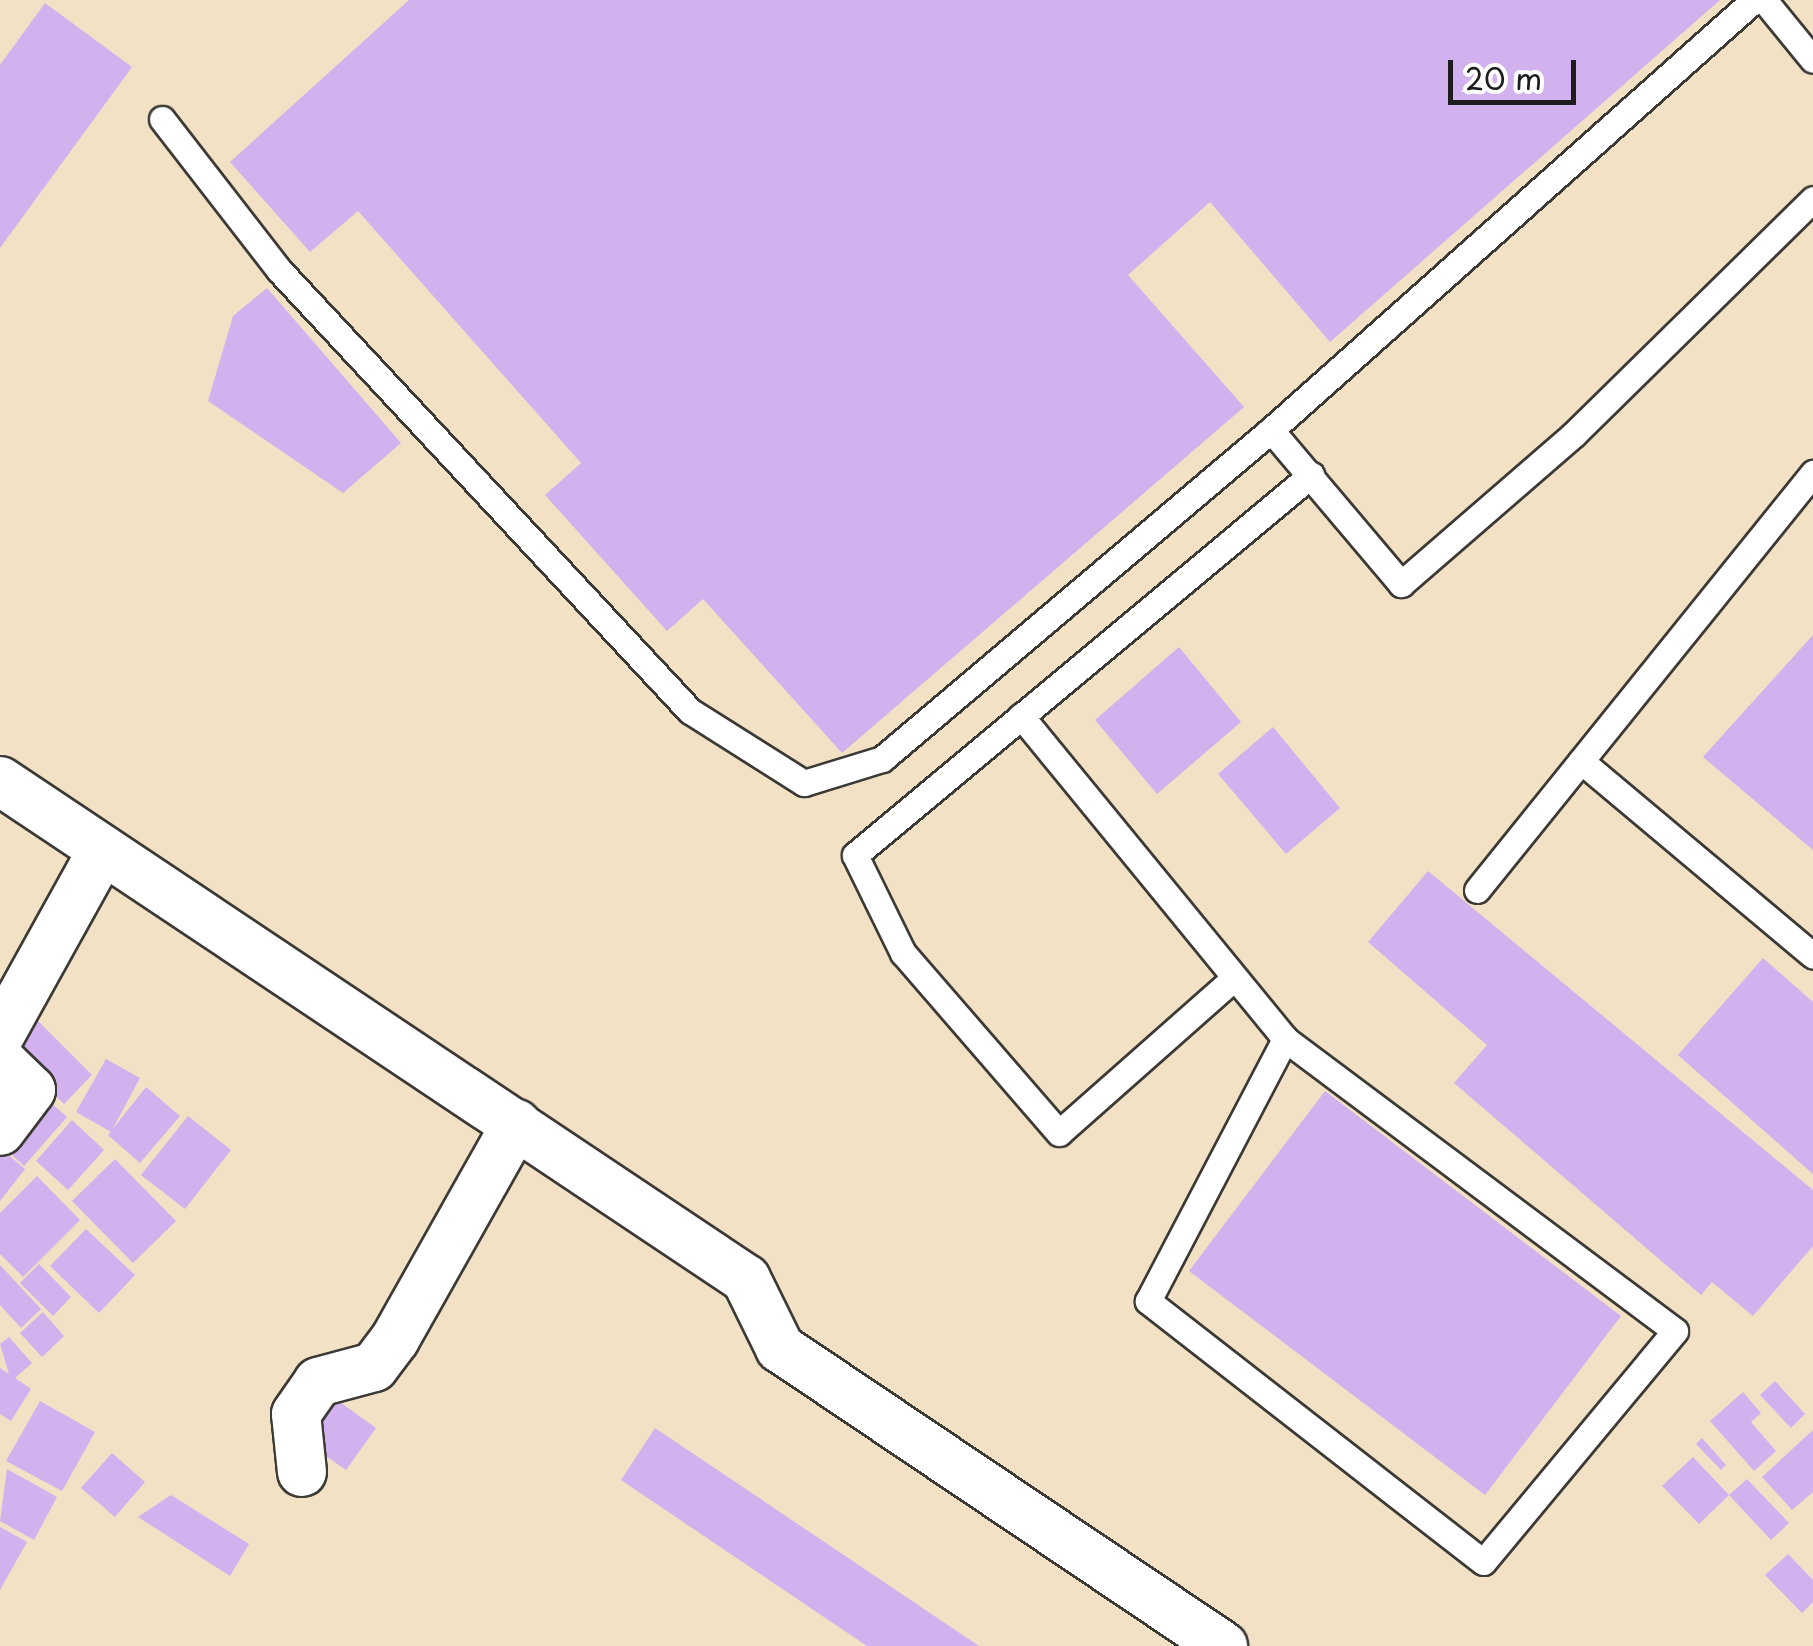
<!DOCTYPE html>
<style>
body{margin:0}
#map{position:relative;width:1813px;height:1646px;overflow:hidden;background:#f2e1c5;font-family:"Playpen Sans",sans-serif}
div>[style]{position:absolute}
.building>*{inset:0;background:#d2b1ef}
.roads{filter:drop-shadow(2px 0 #3c3a35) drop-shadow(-2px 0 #3c3a35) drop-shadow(0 2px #3c3a35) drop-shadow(0 -2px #3c3a35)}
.lane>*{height:25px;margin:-12.5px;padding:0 12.5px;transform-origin:12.5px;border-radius:12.5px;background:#fff}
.street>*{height:48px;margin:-24px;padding:0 24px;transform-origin:24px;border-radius:24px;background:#fff}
span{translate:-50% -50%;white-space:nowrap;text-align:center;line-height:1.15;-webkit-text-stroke:8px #fff;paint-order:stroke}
.scale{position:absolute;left:1448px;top:60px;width:128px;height:45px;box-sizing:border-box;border:5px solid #1c1c1c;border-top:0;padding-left:12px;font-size:30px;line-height:35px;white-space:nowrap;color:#1c1c1c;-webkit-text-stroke:8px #fff;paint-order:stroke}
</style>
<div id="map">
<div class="building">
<div style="clip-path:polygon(409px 0,1720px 0,1330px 342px,1210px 202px,1128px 275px,1244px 407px,842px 753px,703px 599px,667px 631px,545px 495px,581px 463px,358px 211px,310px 252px,230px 162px)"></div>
<div style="clip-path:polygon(45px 3px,132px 67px,0 248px,0 65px)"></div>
<div style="clip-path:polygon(267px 288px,401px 443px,343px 493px,208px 401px,233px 316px)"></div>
<div style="clip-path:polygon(1813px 635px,1813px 850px,1703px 757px)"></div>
<div style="clip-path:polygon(1179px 647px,1241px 722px,1157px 794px,1095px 720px)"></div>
<div style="clip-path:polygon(1273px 727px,1340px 808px,1286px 854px,1218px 774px)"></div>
<div style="clip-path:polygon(1428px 871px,1813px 1190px,1813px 1246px,1753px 1316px,1712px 1282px,1701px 1295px,1454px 1083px,1487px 1045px,1368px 942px)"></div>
<div style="clip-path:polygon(1763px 958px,1813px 1002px,1813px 1174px,1678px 1055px)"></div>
<div style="clip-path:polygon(35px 1018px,92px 1075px,64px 1104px,6px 1046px)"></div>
<div style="clip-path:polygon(106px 1059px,140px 1078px,111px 1132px,76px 1112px)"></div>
<div style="clip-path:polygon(146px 1087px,180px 1116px,140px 1163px,108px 1135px)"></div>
<div style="clip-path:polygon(1325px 1091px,1621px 1316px,1485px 1495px,1189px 1271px)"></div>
<div style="clip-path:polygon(41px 1094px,67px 1117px,24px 1166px,0 1144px)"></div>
<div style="clip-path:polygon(188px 1116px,231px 1150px,185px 1209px,141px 1175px)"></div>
<div style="clip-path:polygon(72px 1120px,104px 1150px,68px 1190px,36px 1161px)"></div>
<div style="clip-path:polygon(0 1148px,25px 1169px,0 1201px)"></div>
<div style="clip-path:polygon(115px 1159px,176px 1221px,133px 1263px,72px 1201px)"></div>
<div style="clip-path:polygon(37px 1176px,80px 1220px,23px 1277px,0 1254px,0 1213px)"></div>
<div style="clip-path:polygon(86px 1229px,135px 1275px,99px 1313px,50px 1266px)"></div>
<div style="clip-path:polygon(39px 1264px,71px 1297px,53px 1316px,20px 1283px)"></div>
<div style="clip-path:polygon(0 1265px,41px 1309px,21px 1328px,0 1305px)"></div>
<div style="clip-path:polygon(43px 1312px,64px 1336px,42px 1357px,20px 1333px)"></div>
<div style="clip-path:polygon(9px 1337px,32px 1363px,15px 1378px,31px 1389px,11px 1421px,0 1414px,0 1368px,9px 1374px,0 1344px)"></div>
<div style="clip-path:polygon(1775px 1381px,1805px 1414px,1791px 1428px,1760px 1395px)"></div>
<div style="clip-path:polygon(1743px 1392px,1761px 1413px,1751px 1422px,1776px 1451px,1754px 1471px,1710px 1421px)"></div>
<div style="clip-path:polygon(330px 1395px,376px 1428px,346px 1470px,300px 1438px)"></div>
<div style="clip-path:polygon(40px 1401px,95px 1432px,62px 1491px,6px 1461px)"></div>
<div style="clip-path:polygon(655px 1428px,979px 1646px,867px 1646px,621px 1480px)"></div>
<div style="clip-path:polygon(1813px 1430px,1813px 1492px,1792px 1510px,1762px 1477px)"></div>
<div style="clip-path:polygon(1702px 1438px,1726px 1465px,1721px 1470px,1696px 1444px)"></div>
<div style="clip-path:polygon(112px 1453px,145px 1482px,115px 1517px,81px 1488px)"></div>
<div style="clip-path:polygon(1693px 1457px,1729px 1495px,1699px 1524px,1662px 1486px)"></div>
<div style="clip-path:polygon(7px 1469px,57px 1497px,34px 1540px,0 1521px)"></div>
<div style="clip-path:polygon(1747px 1479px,1789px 1523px,1771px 1540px,1729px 1495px)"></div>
<div style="clip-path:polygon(171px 1495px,249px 1544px,230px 1576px,138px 1517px)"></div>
<div style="clip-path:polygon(0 1527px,27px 1542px,0 1590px)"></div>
<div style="clip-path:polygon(1788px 1554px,1813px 1580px,1813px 1602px,1802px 1613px,1765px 1575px)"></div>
</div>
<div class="roads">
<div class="lane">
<div style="left:1764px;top:0;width:77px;rotate:50.8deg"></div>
<div style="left:162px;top:119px;width:191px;rotate:52.2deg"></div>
<div style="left:279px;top:270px;width:603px;rotate:47.02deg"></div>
<div style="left:690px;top:711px;width:135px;rotate:32.3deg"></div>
<div style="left:804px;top:783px;width:82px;rotate:-17.1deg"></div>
<div style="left:882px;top:759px;width:509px;rotate:-40.22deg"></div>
<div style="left:1271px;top:430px;width:647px;rotate:-41.68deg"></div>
<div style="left:1271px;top:430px;width:202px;rotate:49.8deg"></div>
<div style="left:1401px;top:584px;width:229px;rotate:-40.9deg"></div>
<div style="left:1574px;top:434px;width:335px;rotate:-44.5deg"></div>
<div style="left:1021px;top:716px;width:417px;rotate:50.7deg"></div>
<div style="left:1285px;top:1039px;width:487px;rotate:36.8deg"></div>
<div style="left:1675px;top:1331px;width:300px;rotate:129.7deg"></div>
<div style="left:1483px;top:1562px;width:425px;rotate:-142.1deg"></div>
<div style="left:1148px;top:1301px;width:296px;rotate:-62.4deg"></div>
<div style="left:1581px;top:761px;width:303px;rotate:40deg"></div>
<div style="left:1477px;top:890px;width:536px;rotate:-51.14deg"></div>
<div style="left:1233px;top:979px;width:232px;rotate:138.5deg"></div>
<div style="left:1059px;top:1133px;width:238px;rotate:-130.9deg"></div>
<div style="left:903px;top:953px;width:109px;rotate:-116.1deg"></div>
<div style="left:855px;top:855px;width:594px;rotate:-39.81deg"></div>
</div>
<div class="street">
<div style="left:0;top:781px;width:897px;rotate:33.73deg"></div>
<div style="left:746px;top:1279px;width:77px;rotate:63.8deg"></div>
<div style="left:780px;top:1348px;width:534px;rotate:33.93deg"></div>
<div style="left:0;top:1035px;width:210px;rotate:-61deg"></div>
<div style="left:0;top:1060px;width:43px;rotate:44.1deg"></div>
<div style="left:31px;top:1090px;width:51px;rotate:127.1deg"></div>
<div style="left:302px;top:1472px;width:58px;rotate:-95.9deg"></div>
<div style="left:296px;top:1414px;width:39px;rotate:-55deg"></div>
<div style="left:318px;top:1382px;width:58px;rotate:-15deg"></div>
<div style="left:374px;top:1367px;width:35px;rotate:-53deg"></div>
<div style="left:395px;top:1339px;width:247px;rotate:-60.6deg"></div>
</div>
</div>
<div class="scale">20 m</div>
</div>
